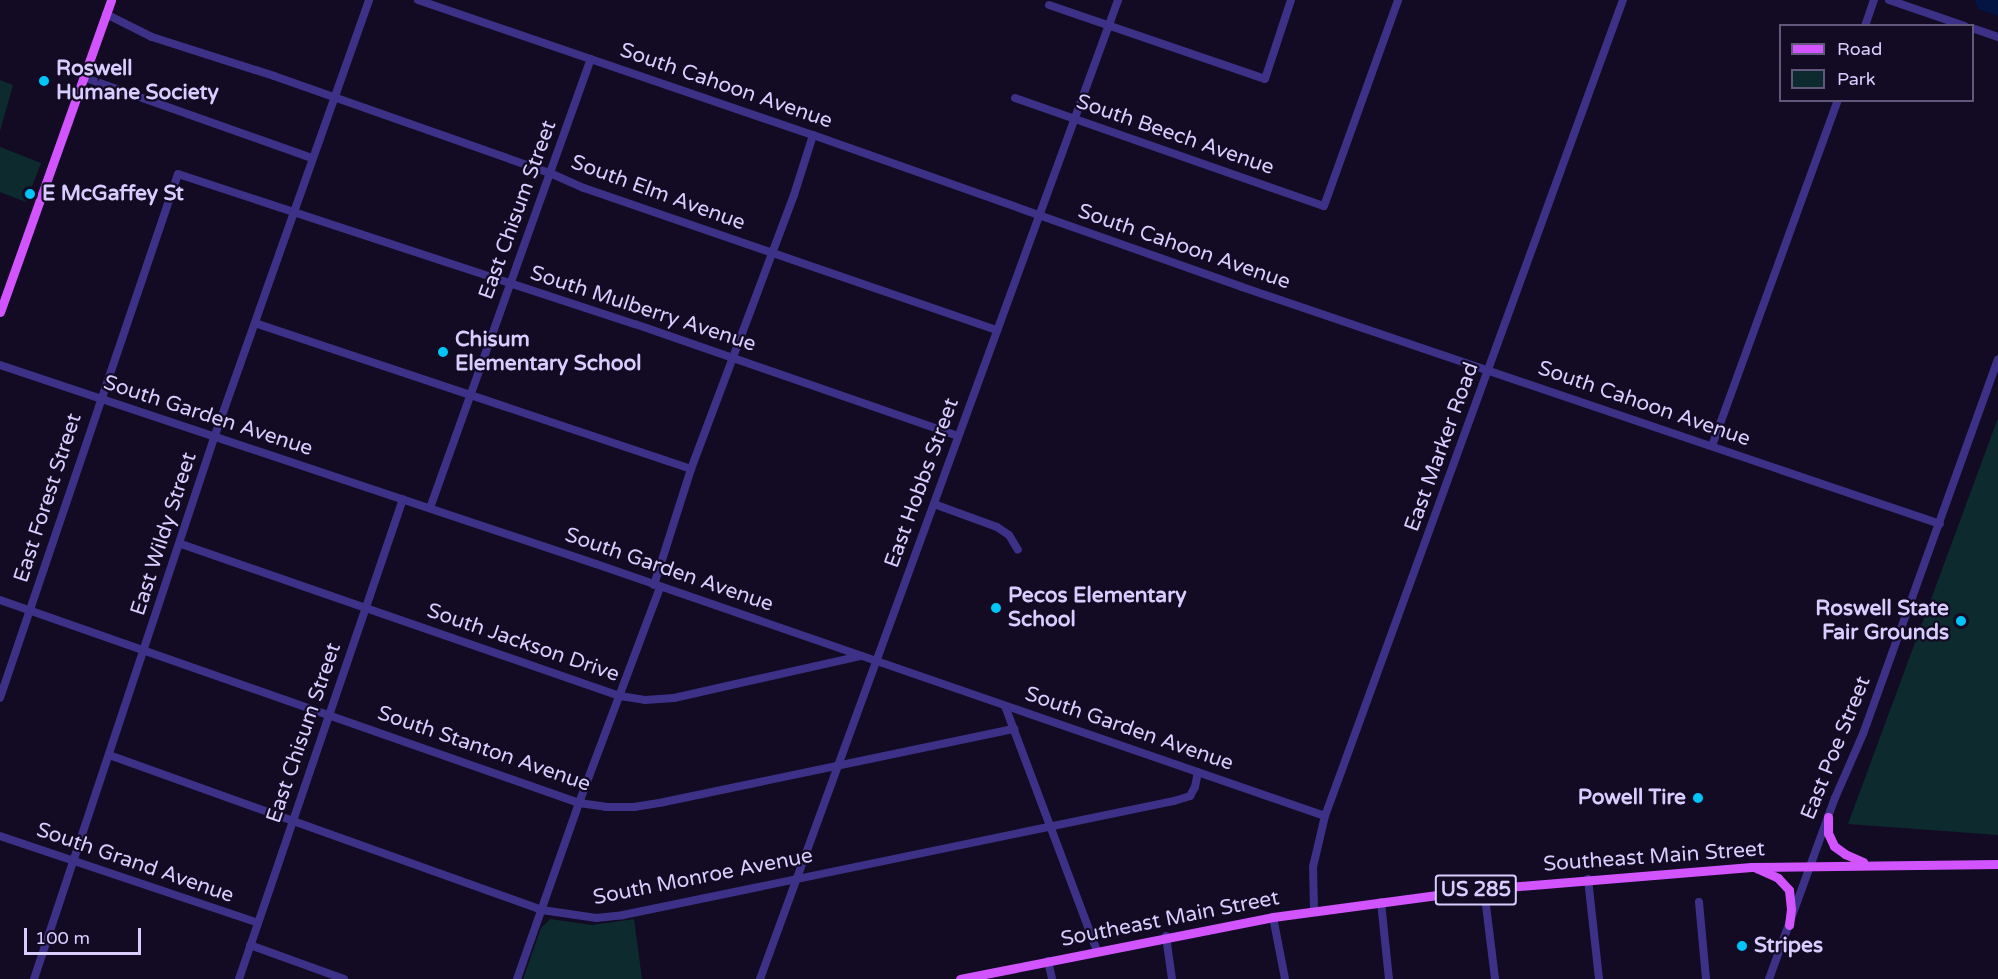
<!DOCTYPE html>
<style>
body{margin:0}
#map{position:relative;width:1998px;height:979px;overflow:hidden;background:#120b23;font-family:"Varela Round",sans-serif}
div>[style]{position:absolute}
.green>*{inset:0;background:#0d2b2e}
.water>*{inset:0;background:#041443}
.minor>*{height:8px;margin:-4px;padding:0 4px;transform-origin:4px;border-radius:4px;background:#3d3187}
.major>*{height:9px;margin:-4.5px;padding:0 4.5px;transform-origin:4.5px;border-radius:4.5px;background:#d154ff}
.dots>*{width:16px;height:16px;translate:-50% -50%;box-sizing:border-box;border:3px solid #120b23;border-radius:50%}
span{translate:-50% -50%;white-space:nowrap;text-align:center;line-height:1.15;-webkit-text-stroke:4.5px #120b23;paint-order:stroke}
.shield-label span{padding:2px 4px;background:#120b23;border:2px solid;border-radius:4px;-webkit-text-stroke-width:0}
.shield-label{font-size:20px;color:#d8cdff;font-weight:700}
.poi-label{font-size:21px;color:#d8cdff;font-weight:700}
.left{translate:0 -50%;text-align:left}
.right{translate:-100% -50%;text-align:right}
.street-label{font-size:21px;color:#d8cdff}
.legend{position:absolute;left:1779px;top:24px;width:195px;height:78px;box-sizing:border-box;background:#120b23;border:2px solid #61597b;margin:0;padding:8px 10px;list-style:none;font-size:18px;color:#d8cdff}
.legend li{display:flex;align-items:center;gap:12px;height:30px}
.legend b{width:30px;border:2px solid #61597b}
.scale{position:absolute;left:24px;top:928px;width:117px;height:27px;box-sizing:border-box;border:3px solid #d8cdff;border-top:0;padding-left:8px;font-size:18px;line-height:21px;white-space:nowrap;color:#d8cdff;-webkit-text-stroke:4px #120b23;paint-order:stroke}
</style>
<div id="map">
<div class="green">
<div style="clip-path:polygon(0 80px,13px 85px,0 131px)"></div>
<div style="clip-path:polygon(0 147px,41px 163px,26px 202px,0 192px)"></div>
<div style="clip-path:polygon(1998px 418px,1998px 835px,1848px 824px)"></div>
<div style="clip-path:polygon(550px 919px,592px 925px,634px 919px,642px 979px,523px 979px,541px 928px)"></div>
</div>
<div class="water">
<div style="clip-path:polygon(1975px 0,1998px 0,1998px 16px,1978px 9px)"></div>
</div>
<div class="minor">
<div style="left:418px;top:0;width:417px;rotate:18.9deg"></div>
<div style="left:813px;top:135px;width:455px;rotate:19.5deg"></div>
<div style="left:1242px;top:287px;width:737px;rotate:18.75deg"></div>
<div style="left:1889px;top:0;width:80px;rotate:18.9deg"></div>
<div style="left:1049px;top:5px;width:228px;rotate:18.9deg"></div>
<div style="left:1265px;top:79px;width:83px;rotate:-71.8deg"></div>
<div style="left:106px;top:14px;width:51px;rotate:26.6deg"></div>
<div style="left:152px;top:37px;width:128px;rotate:17.7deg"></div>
<div style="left:274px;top:76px;width:293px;rotate:19.4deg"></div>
<div style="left:550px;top:173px;width:37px;rotate:24deg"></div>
<div style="left:584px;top:188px;width:437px;rotate:19deg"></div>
<div style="left:1865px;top:26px;width:28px;rotate:-71deg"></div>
<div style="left:1972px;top:28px;width:28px;rotate:19deg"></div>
<div style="left:83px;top:77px;width:243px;rotate:19.5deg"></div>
<div style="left:1015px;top:98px;width:327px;rotate:19.3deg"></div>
<div style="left:1324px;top:206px;width:219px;rotate:-70.2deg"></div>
<div style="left:255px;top:323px;width:460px;rotate:18.5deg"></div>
<div style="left:0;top:365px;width:628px;rotate:18.46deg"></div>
<div style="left:596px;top:564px;width:771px;rotate:19.07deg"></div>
<div style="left:1712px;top:446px;width:368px;rotate:-70deg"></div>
<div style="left:934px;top:504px;width:67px;rotate:20.1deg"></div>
<div style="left:997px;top:527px;width:14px;rotate:34deg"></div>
<div style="left:1009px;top:535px;width:17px;rotate:59deg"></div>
<div style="left:430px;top:508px;width:477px;rotate:-70.3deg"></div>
<div style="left:181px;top:544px;width:465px;rotate:19.1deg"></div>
<div style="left:620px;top:696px;width:25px;rotate:9deg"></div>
<div style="left:645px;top:700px;width:29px;rotate:-4deg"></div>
<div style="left:674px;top:698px;width:192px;rotate:-12.7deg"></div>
<div style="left:654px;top:585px;width:122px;rotate:-72.3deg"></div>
<div style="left:691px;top:469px;width:293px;rotate:-69.4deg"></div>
<div style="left:794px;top:195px;width:63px;rotate:-72.4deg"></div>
<div style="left:0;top:600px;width:614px;rotate:19.32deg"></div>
<div style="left:579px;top:803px;width:27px;rotate:8deg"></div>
<div style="left:606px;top:807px;width:28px"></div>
<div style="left:634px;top:807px;width:30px;rotate:-9deg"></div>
<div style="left:664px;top:802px;width:358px;rotate:-11.8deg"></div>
<div style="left:0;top:698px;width:553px;rotate:-71.24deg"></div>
<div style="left:178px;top:174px;width:481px;rotate:18.2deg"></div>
<div style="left:635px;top:324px;width:342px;rotate:19.1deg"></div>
<div style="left:1005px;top:706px;width:262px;rotate:69.4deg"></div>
<div style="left:109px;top:755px;width:460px;rotate:19.7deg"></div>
<div style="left:542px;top:910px;width:55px;rotate:8.4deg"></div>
<div style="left:596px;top:918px;width:27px;rotate:-6deg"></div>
<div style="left:623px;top:915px;width:563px;rotate:-11.69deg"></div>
<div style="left:1174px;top:801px;width:17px;rotate:-17deg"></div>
<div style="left:1190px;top:796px;width:10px;rotate:-61deg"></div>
<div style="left:1195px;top:787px;width:15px;rotate:-79deg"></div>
<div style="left:0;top:836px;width:272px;rotate:18.6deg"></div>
<div style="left:1588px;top:879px;width:101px;rotate:83.7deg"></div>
<div style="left:1484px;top:889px;width:91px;rotate:83deg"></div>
<div style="left:1381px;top:902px;width:77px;rotate:84.1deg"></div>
<div style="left:1699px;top:902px;width:77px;rotate:84.8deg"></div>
<div style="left:1314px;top:910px;width:43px;rotate:-91.3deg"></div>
<div style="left:1313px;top:867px;width:52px;rotate:-76.8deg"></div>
<div style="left:1325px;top:816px;width:869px;rotate:-69.94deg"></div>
<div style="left:1273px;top:917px;width:63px;rotate:79deg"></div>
<div style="left:1166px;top:936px;width:43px;rotate:82.1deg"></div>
<div style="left:250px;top:945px;width:100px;rotate:19.9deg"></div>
<div style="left:1048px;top:961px;width:18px;rotate:77deg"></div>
<div style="left:34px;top:979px;width:570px;rotate:-71.6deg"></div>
<div style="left:214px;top:438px;width:465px;rotate:-70.5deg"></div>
<div style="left:239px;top:979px;width:507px;rotate:-71.14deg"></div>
<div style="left:517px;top:979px;width:187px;rotate:-70.6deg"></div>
<div style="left:579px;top:803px;width:231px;rotate:-69.4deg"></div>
<div style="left:760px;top:979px;width:1042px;rotate:-69.91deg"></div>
<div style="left:1769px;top:979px;width:193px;rotate:-70deg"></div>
<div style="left:1835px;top:798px;width:70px;rotate:-66.4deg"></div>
<div style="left:1863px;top:734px;width:398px;rotate:-70.2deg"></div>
</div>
<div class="major">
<div style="left:0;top:312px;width:331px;rotate:-70.4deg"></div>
<div style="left:1828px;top:817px;width:16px;rotate:90deg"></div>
<div style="left:1828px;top:833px;width:14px;rotate:65deg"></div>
<div style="left:1834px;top:846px;width:14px;rotate:36deg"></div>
<div style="left:1845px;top:854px;width:20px;rotate:24deg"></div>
<div style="left:1756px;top:868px;width:24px;rotate:24deg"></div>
<div style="left:1778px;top:878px;width:16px;rotate:47deg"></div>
<div style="left:1789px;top:890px;width:19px;rotate:84deg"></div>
<div style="left:1791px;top:909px;width:16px;rotate:97deg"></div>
<div style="left:960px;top:979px;width:319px;rotate:-11.2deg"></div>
<div style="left:1273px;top:917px;width:213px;rotate:-7.6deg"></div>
<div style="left:1484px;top:889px;width:268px;rotate:-4.7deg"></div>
<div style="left:1751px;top:867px;width:247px;rotate:-0.7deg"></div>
</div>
<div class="dots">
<div style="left:44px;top:81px;background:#00c5f8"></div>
<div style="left:30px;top:194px;background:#00c5f8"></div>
<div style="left:443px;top:352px;background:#00c5f8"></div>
<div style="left:996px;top:608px;background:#00c5f8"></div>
<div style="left:1961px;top:621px;background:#00c5f8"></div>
<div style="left:1698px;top:798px;background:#00c5f8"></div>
<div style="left:1742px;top:946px;background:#00c5f8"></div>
</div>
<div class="shield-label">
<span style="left:1476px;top:890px">US 285</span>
</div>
<div class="poi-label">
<span class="left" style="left:56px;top:81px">Roswell<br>Humane Society</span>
<span class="left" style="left:42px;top:194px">E McGaffey St</span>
<span class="left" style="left:455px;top:352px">Chisum<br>Elementary School</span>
<span class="left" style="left:1008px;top:608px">Pecos Elementary<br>School</span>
<span class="right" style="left:1949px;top:621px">Roswell State<br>Fair Grounds</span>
<span class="right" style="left:1686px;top:798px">Powell Tire</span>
<span class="left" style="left:1754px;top:946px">Stripes</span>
</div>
<div class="street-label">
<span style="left:726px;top:86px;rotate:19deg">South Cahoon Avenue</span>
<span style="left:1175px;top:135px;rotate:19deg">South Beech Avenue</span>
<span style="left:658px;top:193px;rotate:20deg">South Elm Avenue</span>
<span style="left:518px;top:210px;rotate:-70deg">East Chisum Street</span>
<span style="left:1184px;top:247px;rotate:19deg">South Cahoon Avenue</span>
<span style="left:643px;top:309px;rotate:18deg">South Mulberry Avenue</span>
<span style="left:1644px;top:404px;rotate:19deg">South Cahoon Avenue</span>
<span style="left:208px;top:416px;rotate:18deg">South Garden Avenue</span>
<span style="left:1442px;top:447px;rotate:-70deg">East Marker Road</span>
<span style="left:922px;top:483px;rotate:-70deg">East Hobbs Street</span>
<span style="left:48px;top:498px;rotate:-72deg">East Forest Street</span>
<span style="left:164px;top:534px;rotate:-72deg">East Wildy Street</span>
<span style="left:669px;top:570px;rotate:19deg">South Garden Avenue</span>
<span style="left:523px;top:643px;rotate:19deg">South Jackson Drive</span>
<span style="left:1129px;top:729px;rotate:19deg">South Garden Avenue</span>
<span style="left:304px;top:733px;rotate:-71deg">East Chisum Street</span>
<span style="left:1836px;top:748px;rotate:-68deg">East Poe Street</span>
<span style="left:484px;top:749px;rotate:19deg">South Stanton Avenue</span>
<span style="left:1654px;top:857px;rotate:-4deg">Southeast Main Street</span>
<span style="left:135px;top:863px;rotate:19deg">South Grand Avenue</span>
<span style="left:703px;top:877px;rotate:-11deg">South Monroe Avenue</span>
<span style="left:1170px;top:919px;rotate:-11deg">Southeast Main Street</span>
</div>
<ul class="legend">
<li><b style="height:8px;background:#d154ff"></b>Road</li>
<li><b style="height:16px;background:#0d2b2e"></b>Park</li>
</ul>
<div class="scale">100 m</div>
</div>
